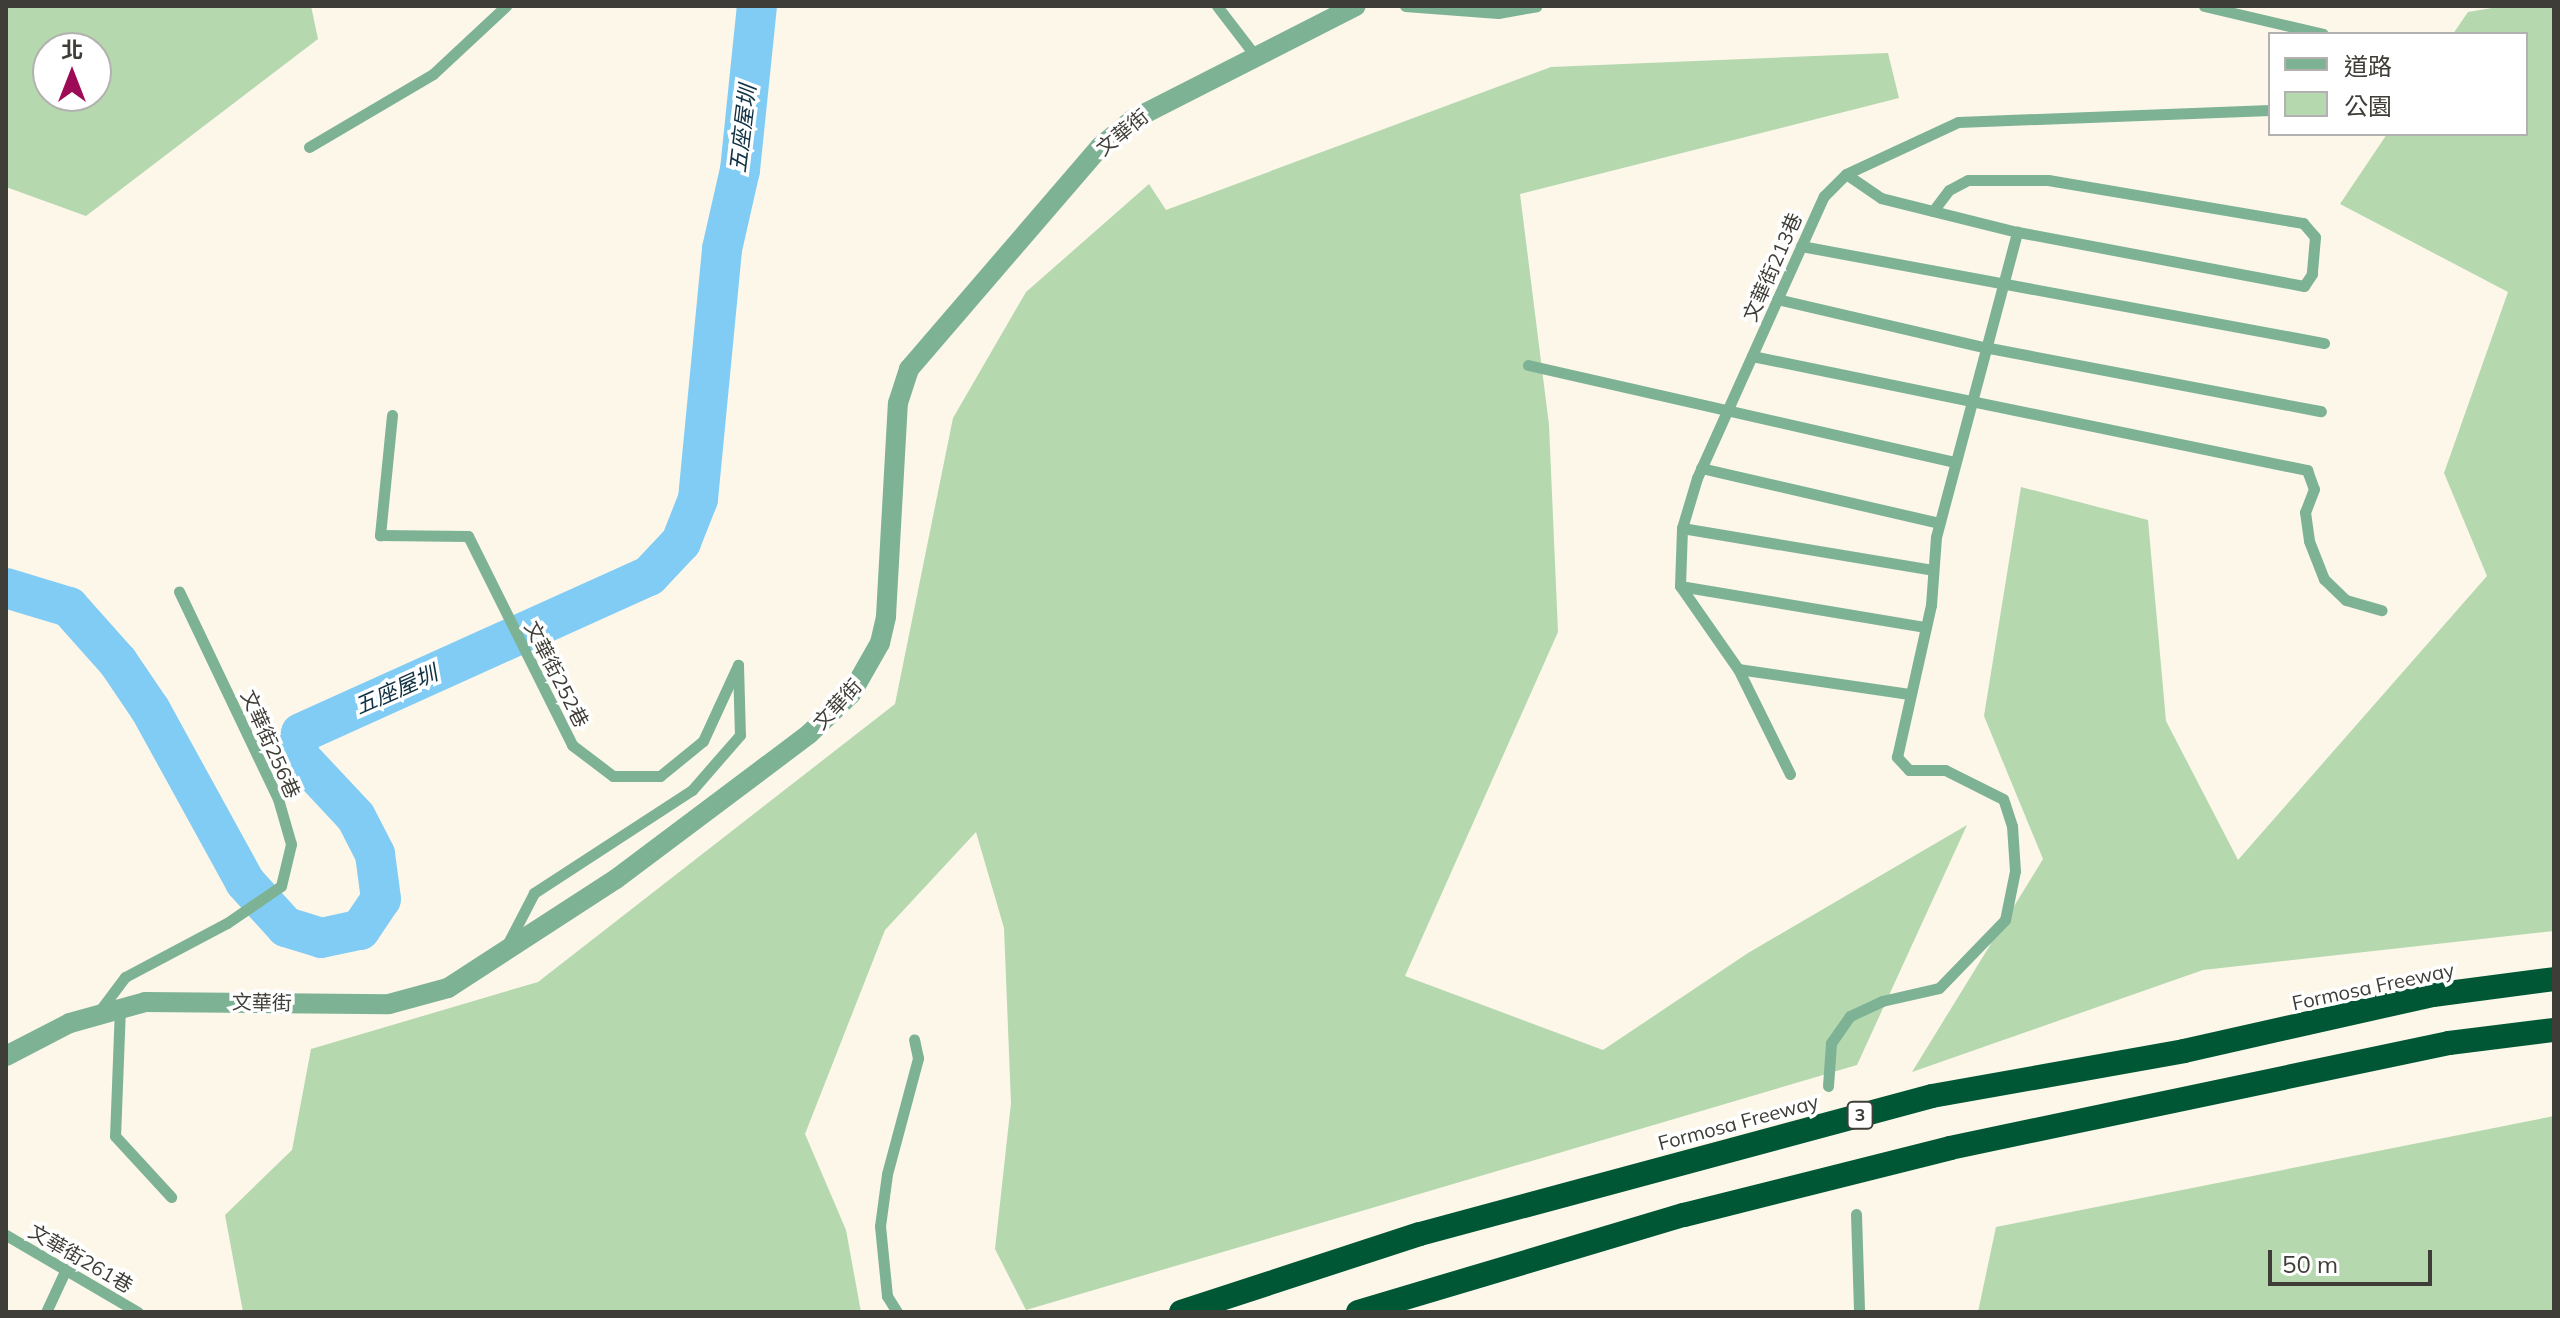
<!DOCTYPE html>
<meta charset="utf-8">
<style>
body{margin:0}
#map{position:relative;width:2560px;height:1318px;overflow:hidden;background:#fcf7e9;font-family:Mulish,"Noto Sans TC",sans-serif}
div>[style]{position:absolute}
.green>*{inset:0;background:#b5d8af}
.river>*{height:40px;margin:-20px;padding:0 20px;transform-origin:20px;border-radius:20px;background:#81ccf5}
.service>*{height:11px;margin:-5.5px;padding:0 5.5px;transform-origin:5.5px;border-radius:5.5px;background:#7eb295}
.tertiary>*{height:20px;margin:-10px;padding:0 10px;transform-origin:10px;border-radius:10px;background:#7eb295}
.motorway>*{height:24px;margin:-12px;padding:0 12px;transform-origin:12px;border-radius:12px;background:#005736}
span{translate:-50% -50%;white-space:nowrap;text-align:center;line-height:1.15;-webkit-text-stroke:7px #fff;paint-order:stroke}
.shield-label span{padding:2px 6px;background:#fff;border:2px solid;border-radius:6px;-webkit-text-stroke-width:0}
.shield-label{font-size:18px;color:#3f3d37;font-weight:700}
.street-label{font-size:20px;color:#3f3d37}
.water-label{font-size:22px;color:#113244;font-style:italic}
.frame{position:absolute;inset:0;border:8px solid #3f3d37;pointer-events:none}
.legend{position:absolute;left:2268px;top:32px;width:260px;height:104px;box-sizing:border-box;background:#fff;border:2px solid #b2b1af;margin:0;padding:10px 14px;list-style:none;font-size:24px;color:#3f3d37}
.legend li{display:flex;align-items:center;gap:16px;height:40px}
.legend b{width:40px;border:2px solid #b2b1af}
.north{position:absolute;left:32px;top:32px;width:80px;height:80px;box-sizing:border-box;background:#fff;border:2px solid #b2b1af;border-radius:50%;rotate:0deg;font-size:22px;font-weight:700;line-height:32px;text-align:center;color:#3f3d37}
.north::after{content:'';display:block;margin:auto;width:28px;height:36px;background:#9d0a55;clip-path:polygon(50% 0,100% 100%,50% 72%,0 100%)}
.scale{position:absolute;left:2268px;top:1250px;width:164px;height:36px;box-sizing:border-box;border:4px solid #3f3d37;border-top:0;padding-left:10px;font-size:24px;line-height:28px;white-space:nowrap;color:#3f3d37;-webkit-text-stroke:6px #fff;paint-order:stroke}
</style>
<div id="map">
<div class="green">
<div style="clip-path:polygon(evenodd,6px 6px,311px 6px,318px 39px,86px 216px,6px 187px,6px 6px,48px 48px,96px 48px,96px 96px,48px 96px,48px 48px)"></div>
<div style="clip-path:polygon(2504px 6px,2554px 6px,2554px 931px,2203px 970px,1912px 1072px,2043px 859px,1984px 716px,2021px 487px,2148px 520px,2166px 721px,2238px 860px,2487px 576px,2444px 473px,2508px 292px,2340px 204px,2387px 134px,2526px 134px,2526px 34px,2453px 34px,2468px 12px)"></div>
<div style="clip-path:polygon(1888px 53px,1899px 98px,1520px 194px,1549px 425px,1558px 632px,1405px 976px,1603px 1050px,1748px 953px,1967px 825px,1857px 1065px,1026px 1310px,995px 1249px,1011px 1103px,1004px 928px,976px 832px,885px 930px,805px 1134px,846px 1230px,861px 1312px,243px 1312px,225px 1215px,292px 1150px,311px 1049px,538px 982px,895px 704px,953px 418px,1026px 292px,1149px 184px,1166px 210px,1551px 67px)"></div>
<div style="clip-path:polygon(2554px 1116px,2554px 1312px,1978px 1312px,1996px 1227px)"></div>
</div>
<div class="river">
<div style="left:6px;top:588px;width:66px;rotate:16.8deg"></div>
<div style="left:69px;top:607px;width:74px;rotate:48.3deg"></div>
<div style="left:118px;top:662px;width:57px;rotate:55.8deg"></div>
<div style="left:150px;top:709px;width:197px;rotate:61.2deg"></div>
<div style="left:245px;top:882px;width:61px;rotate:47.7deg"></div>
<div style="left:286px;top:927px;width:37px;rotate:17deg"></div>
<div style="left:321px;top:938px;width:40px;rotate:-12deg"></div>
<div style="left:360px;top:930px;width:37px;rotate:-56deg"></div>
<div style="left:381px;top:899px;width:45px;rotate:-97.6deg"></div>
<div style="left:375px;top:854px;width:42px;rotate:-117.2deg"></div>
<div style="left:356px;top:817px;width:86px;rotate:-133.1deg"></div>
<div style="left:297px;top:754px;width:21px;rotate:-79deg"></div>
<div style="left:301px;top:733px;width:382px;rotate:-24.3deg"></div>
<div style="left:649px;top:576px;width:47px;rotate:-46.7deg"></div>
<div style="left:681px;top:542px;width:46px;rotate:-68.4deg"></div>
<div style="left:698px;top:499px;width:251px;rotate:-84.5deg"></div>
<div style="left:722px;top:249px;width:81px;rotate:-77.2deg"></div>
<div style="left:740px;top:170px;width:165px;rotate:-84.1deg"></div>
</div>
<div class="service">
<div style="left:1217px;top:6px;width:66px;rotate:52.4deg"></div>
<div style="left:1405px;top:6px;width:93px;rotate:4.3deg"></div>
<div style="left:1498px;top:13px;width:39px;rotate:-10deg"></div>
<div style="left:2204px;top:6px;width:122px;rotate:13.2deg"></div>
<div style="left:309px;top:147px;width:144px;rotate:-30.5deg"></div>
<div style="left:433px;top:74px;width:100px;rotate:-43deg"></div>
<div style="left:1933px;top:211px;width:26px;rotate:-53deg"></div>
<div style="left:1949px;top:190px;width:21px;rotate:-28deg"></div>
<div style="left:1968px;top:180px;width:80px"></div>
<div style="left:2048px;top:180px;width:259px;rotate:9.6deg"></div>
<div style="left:2303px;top:223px;width:18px;rotate:49deg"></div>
<div style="left:2315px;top:237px;width:37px;rotate:95deg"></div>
<div style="left:2312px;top:274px;width:14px;rotate:124deg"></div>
<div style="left:2304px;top:286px;width:292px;rotate:-169.3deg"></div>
<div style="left:1801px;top:246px;width:532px;rotate:10.51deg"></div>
<div style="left:1777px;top:299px;width:212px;rotate:13.1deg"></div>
<div style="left:1984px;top:347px;width:343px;rotate:10.8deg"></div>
<div style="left:1752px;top:356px;width:567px;rotate:11.61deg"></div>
<div style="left:2307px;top:470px;width:20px;rotate:70deg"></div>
<div style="left:2314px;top:489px;width:25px;rotate:111deg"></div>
<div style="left:2305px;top:512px;width:29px;rotate:82deg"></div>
<div style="left:2309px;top:541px;width:41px;rotate:68.5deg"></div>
<div style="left:2324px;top:579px;width:30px;rotate:44deg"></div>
<div style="left:2346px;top:600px;width:37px;rotate:16deg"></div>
<div style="left:1528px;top:365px;width:438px;rotate:12.8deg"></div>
<div style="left:392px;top:415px;width:121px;rotate:95.7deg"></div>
<div style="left:380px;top:535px;width:88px;rotate:0.7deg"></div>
<div style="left:468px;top:536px;width:233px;rotate:63.5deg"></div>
<div style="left:572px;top:745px;width:51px;rotate:37.1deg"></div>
<div style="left:613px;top:776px;width:47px"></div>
<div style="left:660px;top:776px;width:55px;rotate:-39.1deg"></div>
<div style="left:703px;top:741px;width:84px;rotate:-65.3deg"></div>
<div style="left:738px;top:665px;width:70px;rotate:88.4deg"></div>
<div style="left:740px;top:735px;width:73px;rotate:131.1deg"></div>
<div style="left:692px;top:790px;width:189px;rotate:146.9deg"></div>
<div style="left:534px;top:893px;width:59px;rotate:117.4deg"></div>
<div style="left:1701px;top:468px;width:244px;rotate:13deg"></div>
<div style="left:1682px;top:528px;width:254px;rotate:9.5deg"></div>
<div style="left:1680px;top:586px;width:249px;rotate:9.5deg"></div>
<div style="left:1738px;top:669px;width:173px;rotate:8.3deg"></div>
<div style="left:1790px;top:774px;width:117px;rotate:-116.3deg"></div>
<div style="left:1738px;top:669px;width:101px;rotate:-124.9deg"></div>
<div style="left:1680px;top:586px;width:58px;rotate:-88deg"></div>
<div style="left:1682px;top:528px;width:52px;rotate:-73.3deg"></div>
<div style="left:1697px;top:478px;width:309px;rotate:-65.8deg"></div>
<div style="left:1824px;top:196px;width:31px;rotate:-45deg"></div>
<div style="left:1846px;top:174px;width:123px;rotate:-24.9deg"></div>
<div style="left:1958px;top:122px;width:312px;rotate:-2.2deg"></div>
<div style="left:120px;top:1007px;width:129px;rotate:92.2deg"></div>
<div style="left:115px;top:1136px;width:83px;rotate:47.4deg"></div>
<div style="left:98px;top:1013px;width:45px;rotate:-53.1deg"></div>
<div style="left:125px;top:977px;width:115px;rotate:-27.9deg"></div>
<div style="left:227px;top:923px;width:65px;rotate:-34.4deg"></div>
<div style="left:281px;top:886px;width:43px;rotate:-76.6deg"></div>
<div style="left:291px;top:844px;width:47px;rotate:-106.1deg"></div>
<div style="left:278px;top:799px;width:230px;rotate:-115.5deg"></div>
<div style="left:1828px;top:1086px;width:43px;rotate:-86deg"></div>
<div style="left:1831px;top:1043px;width:33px;rotate:-55deg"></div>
<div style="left:1850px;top:1016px;width:35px;rotate:-25deg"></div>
<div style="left:1882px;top:1001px;width:58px;rotate:-12.8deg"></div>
<div style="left:1939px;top:988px;width:95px;rotate:-45.9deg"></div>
<div style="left:2005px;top:920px;width:50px;rotate:-78.5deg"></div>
<div style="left:2015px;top:871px;width:45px;rotate:-93.8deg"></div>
<div style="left:2012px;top:826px;width:28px;rotate:-108deg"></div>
<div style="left:2003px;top:799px;width:65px;rotate:-153.4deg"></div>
<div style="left:1945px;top:770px;width:36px;rotate:180deg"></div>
<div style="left:1909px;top:770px;width:18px;rotate:-133deg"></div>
<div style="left:1897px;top:757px;width:156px;rotate:-77.4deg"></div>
<div style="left:1931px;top:605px;width:68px;rotate:-85.8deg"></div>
<div style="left:1936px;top:537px;width:316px;rotate:-75.1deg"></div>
<div style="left:2017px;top:232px;width:140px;rotate:-166deg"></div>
<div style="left:1881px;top:198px;width:42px;rotate:-145.6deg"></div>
<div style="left:1856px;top:1214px;width:98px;rotate:88.2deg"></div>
<div style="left:6px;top:1235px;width:153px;rotate:30.3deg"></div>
<div style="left:46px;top:1312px;width:47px;rotate:-65.1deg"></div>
<div style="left:897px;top:1312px;width:19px;rotate:-122deg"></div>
<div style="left:887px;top:1296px;width:70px;rotate:-95.7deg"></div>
<div style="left:880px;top:1226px;width:52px;rotate:-82.3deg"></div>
<div style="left:887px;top:1174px;width:120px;rotate:-75deg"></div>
<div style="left:918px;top:1058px;width:19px;rotate:-102deg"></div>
</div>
<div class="tertiary">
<div style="left:6px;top:1056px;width:72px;rotate:-27.3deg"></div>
<div style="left:70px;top:1023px;width:78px;rotate:-15.6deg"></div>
<div style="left:145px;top:1002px;width:244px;rotate:0.5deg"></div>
<div style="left:389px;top:1004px;width:61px;rotate:-15.2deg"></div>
<div style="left:448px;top:988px;width:200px;rotate:-33deg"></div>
<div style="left:616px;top:879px;width:241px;rotate:-36.9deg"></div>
<div style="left:809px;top:734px;width:58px;rotate:-43.6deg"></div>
<div style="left:851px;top:694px;width:59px;rotate:-60.4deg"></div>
<div style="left:880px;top:643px;width:28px;rotate:-77deg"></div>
<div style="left:886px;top:616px;width:213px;rotate:-86.8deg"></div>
<div style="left:898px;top:403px;width:36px;rotate:-72deg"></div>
<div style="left:909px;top:369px;width:293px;rotate:-49.3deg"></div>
<div style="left:1100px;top:147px;width:42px;rotate:-40.2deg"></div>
<div style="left:1132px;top:120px;width:251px;rotate:-27deg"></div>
</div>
<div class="motorway">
<div style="left:1181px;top:1312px;width:251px;rotate:-18.1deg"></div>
<div style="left:1420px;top:1234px;width:530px;rotate:-15.08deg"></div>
<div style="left:1932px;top:1096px;width:256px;rotate:-10.1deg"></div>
<div style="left:2184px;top:1051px;width:255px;rotate:-12.7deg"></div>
<div style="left:2433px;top:995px;width:122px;rotate:-7.5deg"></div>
<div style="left:1358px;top:1312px;width:340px;rotate:-16.6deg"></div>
<div style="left:1684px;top:1215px;width:274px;rotate:-14.1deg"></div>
<div style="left:1950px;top:1148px;width:510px;rotate:-11.88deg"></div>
<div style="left:2449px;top:1043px;width:106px;rotate:-7.1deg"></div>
</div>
<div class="shield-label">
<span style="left:1860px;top:1115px">3</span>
</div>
<div class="street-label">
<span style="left:1122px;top:132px;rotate:-39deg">文華街</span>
<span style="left:1772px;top:267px;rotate:-66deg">文華街213巷</span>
<span style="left:557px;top:674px;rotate:63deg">文華街252巷</span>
<span style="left:837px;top:704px;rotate:-47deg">文華街</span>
<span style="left:271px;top:744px;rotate:66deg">文華街256巷</span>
<span style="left:2373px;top:986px;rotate:-12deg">Formosa Freeway</span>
<span style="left:262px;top:1002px;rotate:1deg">文華街</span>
<span style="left:1738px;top:1122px;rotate:-15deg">Formosa Freeway</span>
<span style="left:81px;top:1258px;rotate:30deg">文華街261巷</span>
</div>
<div class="water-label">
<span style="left:743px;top:129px;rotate:-83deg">五座屋圳</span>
<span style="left:396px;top:690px;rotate:-24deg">五座屋圳</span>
</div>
<div class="frame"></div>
<ul class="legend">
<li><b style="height:10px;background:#7eb295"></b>道路</li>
<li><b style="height:22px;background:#b5d8af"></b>公園</li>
</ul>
<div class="north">北</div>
<div class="scale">50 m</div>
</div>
